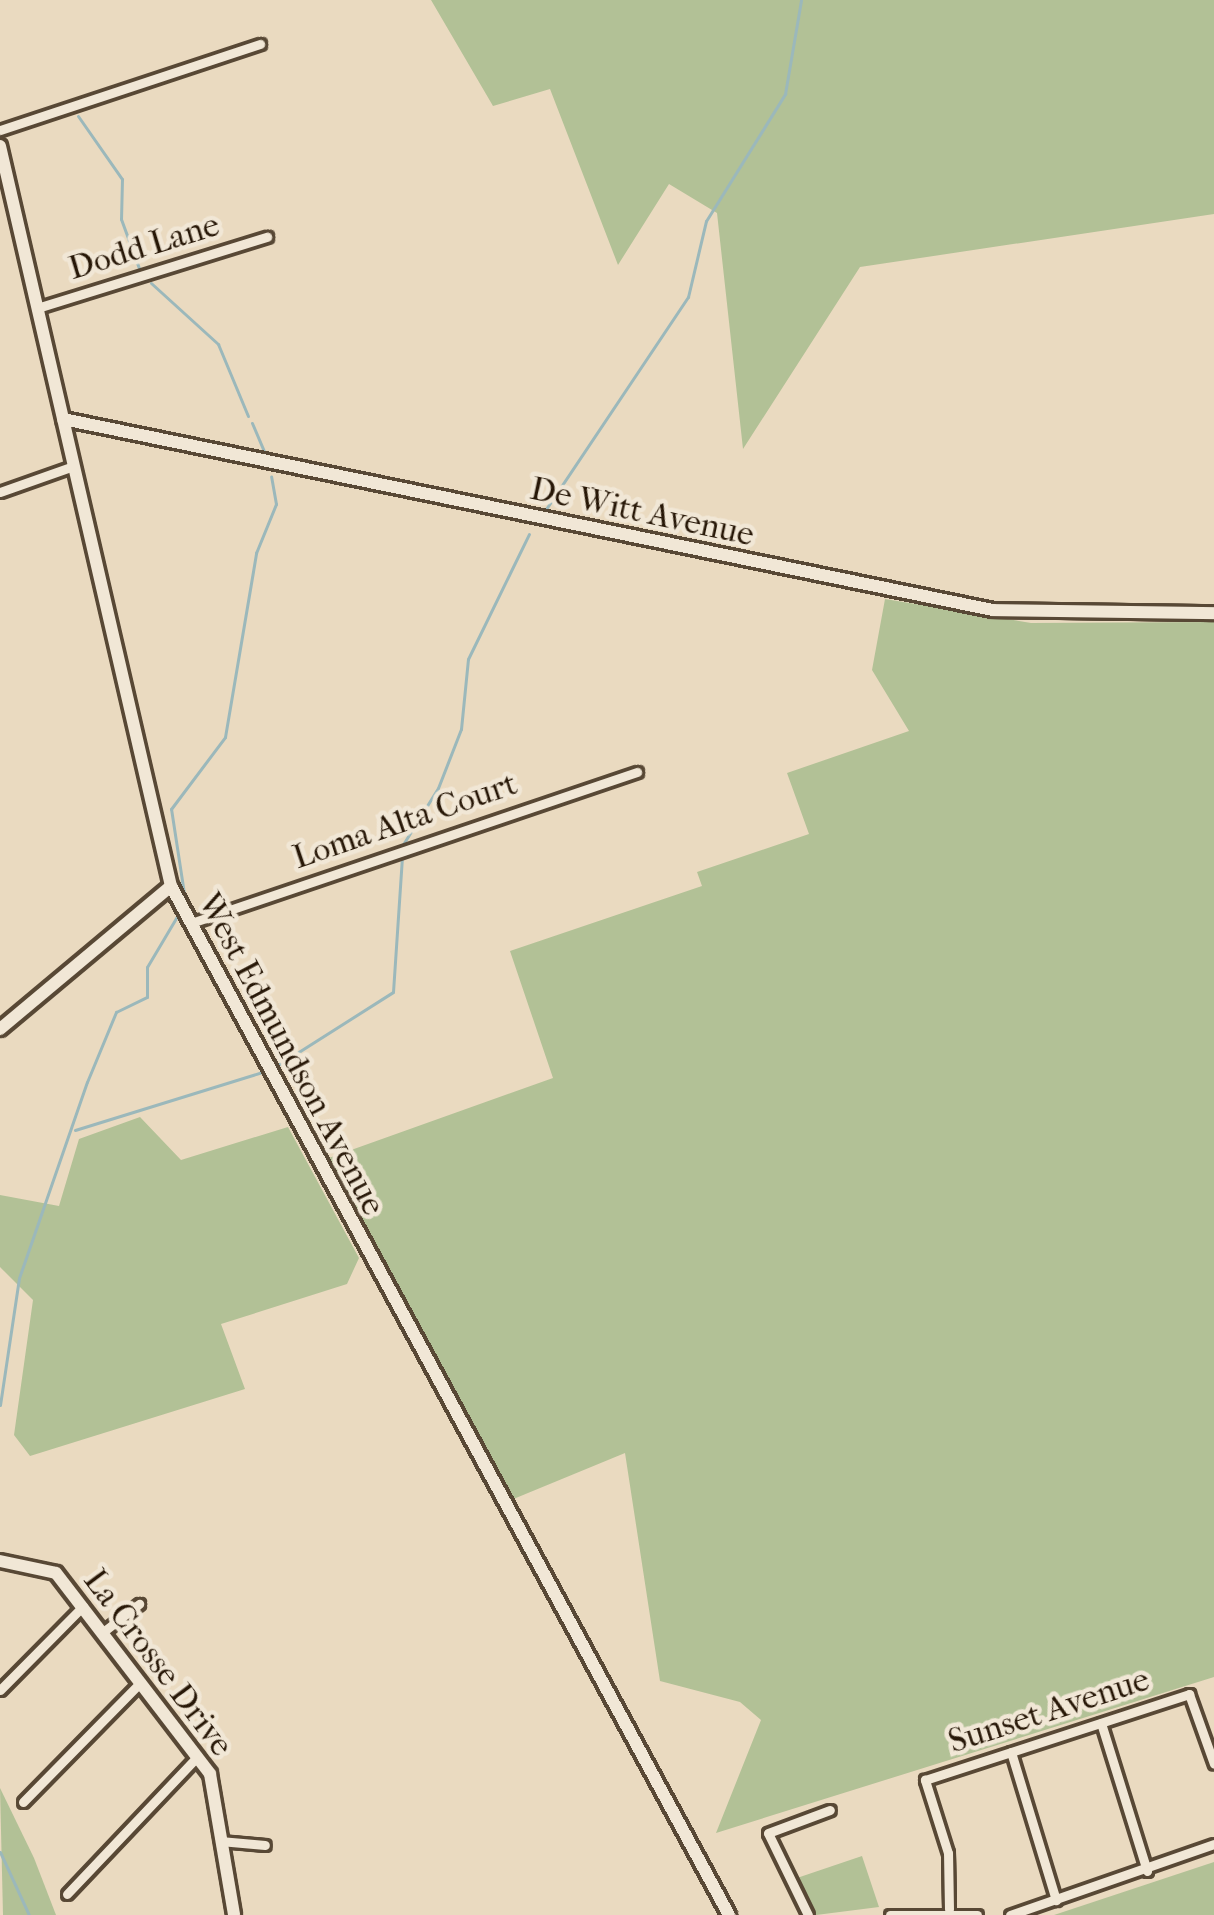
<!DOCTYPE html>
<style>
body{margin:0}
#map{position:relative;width:1214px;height:1915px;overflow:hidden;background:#eadac0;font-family:"IM FELL French Canon",serif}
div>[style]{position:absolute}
.green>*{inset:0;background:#b2c196}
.stream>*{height:3px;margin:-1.5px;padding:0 1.5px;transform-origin:1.5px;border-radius:1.5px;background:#9bb8bb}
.roads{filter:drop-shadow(3px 0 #584835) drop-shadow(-3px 0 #584835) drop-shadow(0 3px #584835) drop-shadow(0 -3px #584835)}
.minor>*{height:9px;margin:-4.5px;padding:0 4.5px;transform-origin:4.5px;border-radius:4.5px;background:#f1e7d6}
.tertiary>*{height:12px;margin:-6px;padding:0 6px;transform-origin:6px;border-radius:6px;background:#f1e7d6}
span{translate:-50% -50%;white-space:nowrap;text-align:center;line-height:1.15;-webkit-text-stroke:9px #f1e7d6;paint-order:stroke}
.street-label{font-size:33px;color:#271707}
</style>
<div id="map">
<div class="green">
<div style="clip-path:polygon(431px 0,1214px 0,1214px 214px,860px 267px,743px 449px,717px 213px,669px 184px,618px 265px,550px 89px,493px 106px)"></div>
<div style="clip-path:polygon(885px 599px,1031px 623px,1214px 622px,1214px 1677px,716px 1833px,761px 1720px,740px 1702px,660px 1681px,625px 1453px,511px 1500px,326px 1159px,553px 1078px,510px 951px,702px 886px,697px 872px,809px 834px,787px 773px,909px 731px,872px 670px)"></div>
<div style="clip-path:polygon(140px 1117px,181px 1160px,288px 1127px,359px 1258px,347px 1284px,221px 1324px,245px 1389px,30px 1456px,14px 1435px,33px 1300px,0 1267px,0 1195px,59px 1206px,79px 1139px)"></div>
<div style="clip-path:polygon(0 1788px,34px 1858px,56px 1915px,3px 1915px)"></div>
<div style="clip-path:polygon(862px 1856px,879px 1907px,816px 1915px,794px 1879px)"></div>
<div style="clip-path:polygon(1214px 1862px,1214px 1915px,1054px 1915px)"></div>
</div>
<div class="stream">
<div style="left:78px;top:116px;width:77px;rotate:55.1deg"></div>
<div style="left:122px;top:179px;width:40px;rotate:91.4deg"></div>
<div style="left:121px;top:219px;width:55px;rotate:69.9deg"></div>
<div style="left:151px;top:283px;width:91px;rotate:42.3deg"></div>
<div style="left:218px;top:344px;width:78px;rotate:67.4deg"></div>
<div style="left:252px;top:423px;width:33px;rotate:67deg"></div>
<div style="left:544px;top:512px;width:259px;rotate:-56.2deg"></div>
<div style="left:688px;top:297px;width:78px;rotate:-76.7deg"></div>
<div style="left:706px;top:221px;width:150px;rotate:-58.1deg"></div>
<div style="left:785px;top:94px;width:95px;rotate:-80.3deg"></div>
<div style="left:402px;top:846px;width:68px;rotate:-58.2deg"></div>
<div style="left:438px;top:788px;width:63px;rotate:-68.7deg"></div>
<div style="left:461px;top:729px;width:70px;rotate:-84.3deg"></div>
<div style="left:468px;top:659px;width:139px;rotate:-64deg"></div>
<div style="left:185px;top:900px;width:92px;rotate:-98.7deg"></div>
<div style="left:171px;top:809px;width:90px;rotate:-53.1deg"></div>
<div style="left:225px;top:737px;width:187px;rotate:-80.4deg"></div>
<div style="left:256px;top:553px;width:53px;rotate:-67.8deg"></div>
<div style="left:276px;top:504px;width:28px;rotate:-100deg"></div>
<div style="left:278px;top:1065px;width:136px;rotate:-32.4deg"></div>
<div style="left:393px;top:992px;width:134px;rotate:-86.2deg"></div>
<div style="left:75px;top:1130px;width:196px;rotate:-17.2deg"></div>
<div style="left:0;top:1405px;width:128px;rotate:-81.5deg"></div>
<div style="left:19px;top:1278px;width:207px;rotate:-70.9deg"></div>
<div style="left:87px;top:1082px;width:76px;rotate:-67.5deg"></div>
<div style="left:116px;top:1012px;width:34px;rotate:-26deg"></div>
<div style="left:147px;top:997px;width:30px;rotate:-90deg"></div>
<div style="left:147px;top:967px;width:63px;rotate:-59.3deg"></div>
<div style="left:0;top:1852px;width:69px;rotate:65.3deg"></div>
</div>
<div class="roads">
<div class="minor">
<div style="left:0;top:130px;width:274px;rotate:-18.3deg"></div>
<div style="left:37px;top:308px;width:241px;rotate:-17.2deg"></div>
<div style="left:0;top:492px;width:78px;rotate:-19.4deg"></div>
<div style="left:191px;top:923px;width:471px;rotate:-18.7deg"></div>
<div style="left:103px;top:1632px;width:46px;rotate:-37.9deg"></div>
<div style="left:0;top:1690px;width:118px;rotate:-45.3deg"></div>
<div style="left:1101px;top:1723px;width:155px;rotate:72.7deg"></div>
<div style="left:1011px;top:1752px;width:155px;rotate:73.1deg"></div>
<div style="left:23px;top:1802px;width:168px;rotate:-45.5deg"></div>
<div style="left:220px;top:1841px;width:45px;rotate:5.1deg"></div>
<div style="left:67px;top:1894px;width:190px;rotate:-46.5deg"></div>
<div style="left:949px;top:1909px;width:56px;rotate:-91deg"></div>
<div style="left:948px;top:1853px;width:77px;rotate:-107.5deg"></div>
<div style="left:925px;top:1780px;width:278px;rotate:-18deg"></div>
<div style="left:1189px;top:1694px;width:74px;rotate:70.3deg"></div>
<div style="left:808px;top:1915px;width:91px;rotate:-116deg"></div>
<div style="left:768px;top:1833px;width:66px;rotate:-20.4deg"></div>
<div style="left:890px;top:1915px;width:87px"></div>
<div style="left:1010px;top:1915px;width:216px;rotate:-19.2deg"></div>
</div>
<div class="tertiary">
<div style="left:0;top:146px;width:760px;rotate:76.99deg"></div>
<div style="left:171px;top:886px;width:1171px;rotate:61.53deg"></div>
<div style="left:63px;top:419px;width:949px;rotate:11.61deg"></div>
<div style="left:993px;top:610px;width:221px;rotate:0.8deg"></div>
<div style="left:0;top:1029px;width:223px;rotate:-39.9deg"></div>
<div style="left:0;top:1561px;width:57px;rotate:12.1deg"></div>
<div style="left:56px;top:1573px;width:253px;rotate:52.5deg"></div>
<div style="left:210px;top:1774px;width:143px;rotate:80.3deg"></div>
</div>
</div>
<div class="street-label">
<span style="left:144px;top:247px;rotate:-17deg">Dodd Lane</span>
<span style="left:642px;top:512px;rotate:12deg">De Witt Avenue</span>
<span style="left:405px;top:821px;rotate:-19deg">Loma Alta Court</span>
<span style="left:291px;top:1054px;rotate:62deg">West Edmundson Avenue</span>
<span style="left:158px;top:1663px;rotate:53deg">La Crosse Drive</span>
<span style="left:1049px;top:1711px;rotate:-18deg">Sunset Avenue</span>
</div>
</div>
